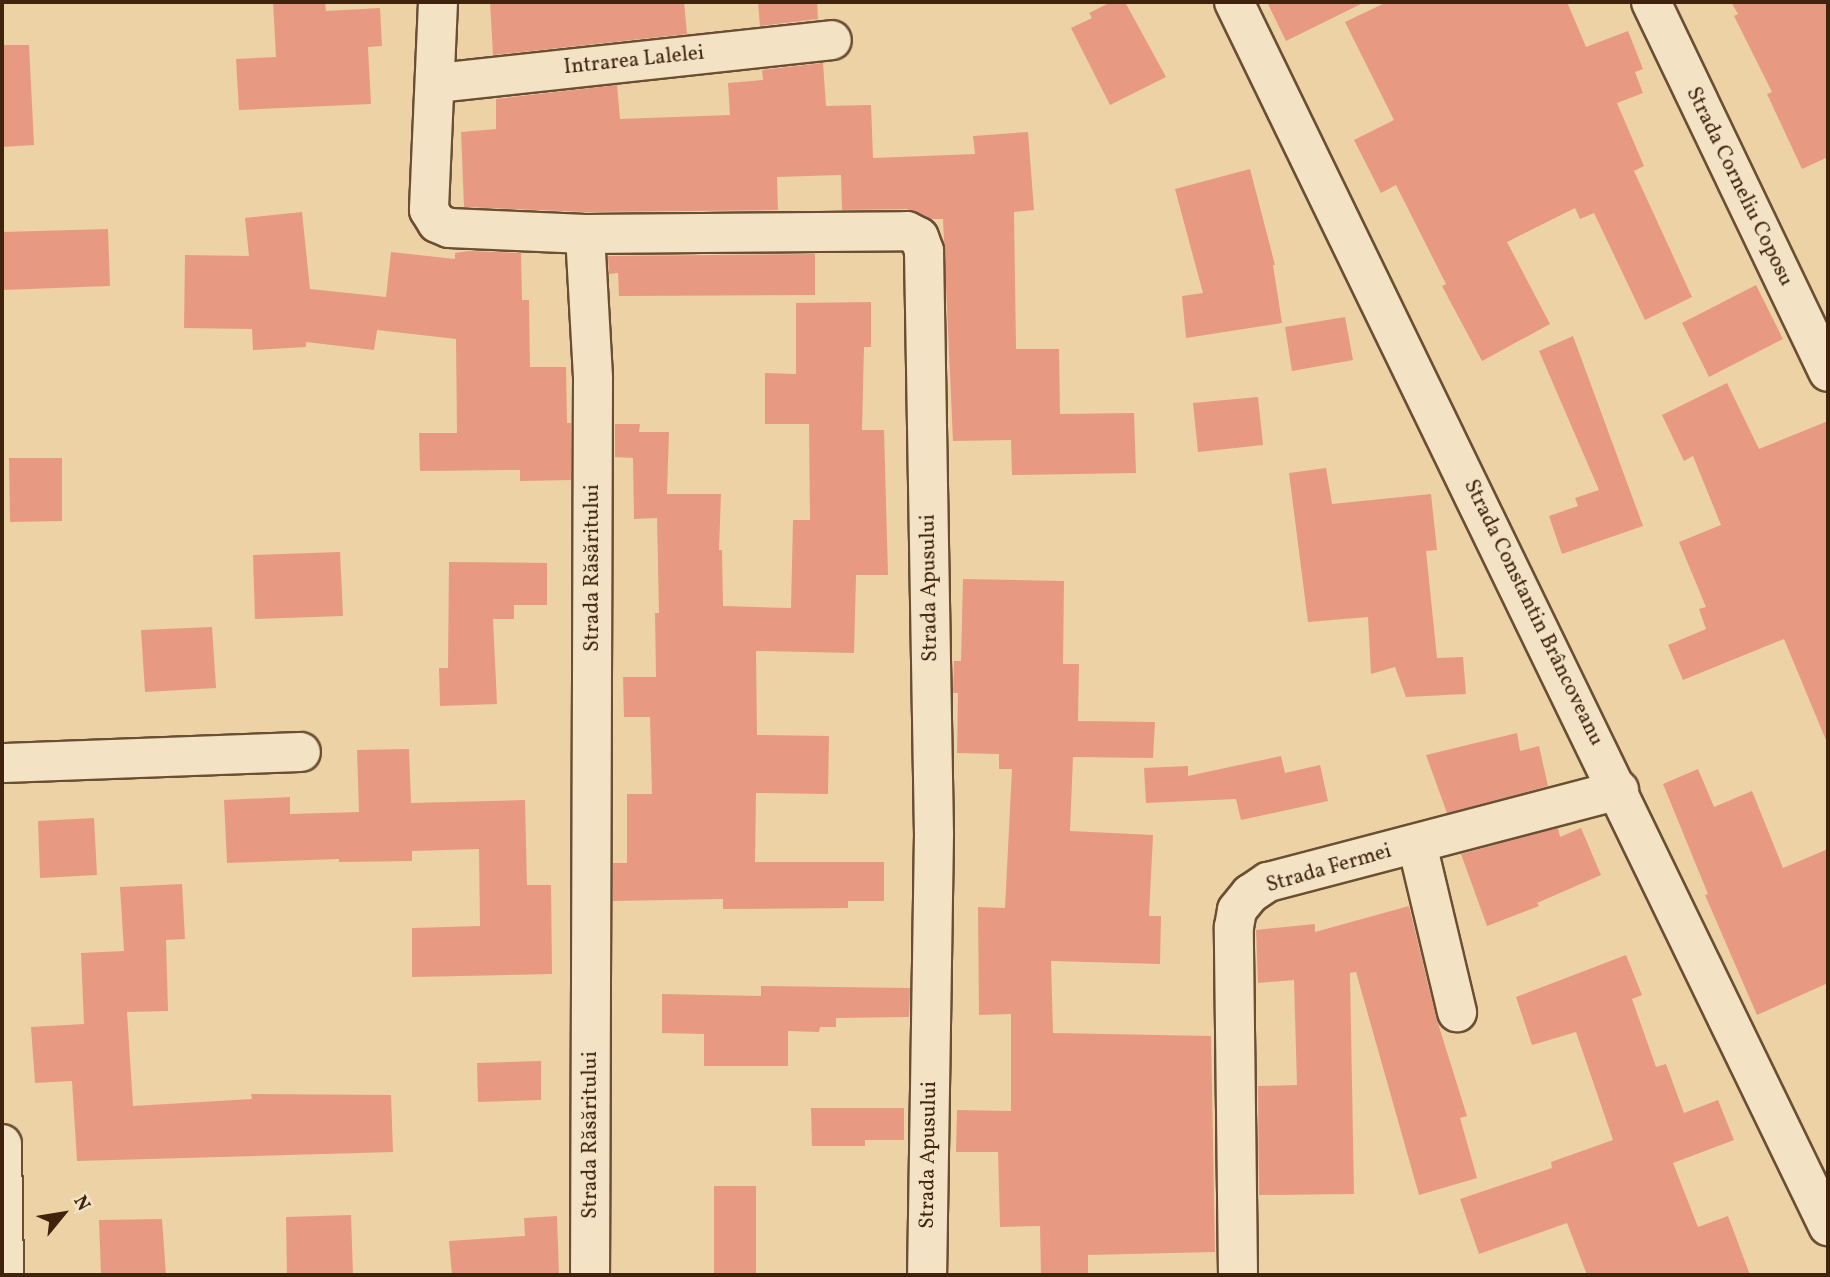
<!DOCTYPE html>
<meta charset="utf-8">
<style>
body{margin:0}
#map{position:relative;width:1830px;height:1277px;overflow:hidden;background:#edd2a5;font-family:Vollkorn,serif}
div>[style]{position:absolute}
.building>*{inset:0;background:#e79a81}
.roads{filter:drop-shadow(2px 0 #6a4f33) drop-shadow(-2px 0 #6a4f33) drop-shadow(0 2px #6a4f33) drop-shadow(0 -2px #6a4f33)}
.street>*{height:38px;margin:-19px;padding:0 19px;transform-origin:19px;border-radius:19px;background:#f3e2c4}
span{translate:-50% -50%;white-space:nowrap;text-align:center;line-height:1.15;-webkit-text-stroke:5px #f3e2c4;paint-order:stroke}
.street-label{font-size:21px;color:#3f230d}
.frame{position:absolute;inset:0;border:4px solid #3f230d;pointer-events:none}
.north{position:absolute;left:28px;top:1179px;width:70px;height:70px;-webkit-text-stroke:5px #f3e2c4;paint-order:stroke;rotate:60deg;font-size:19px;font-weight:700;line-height:28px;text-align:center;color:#3f230d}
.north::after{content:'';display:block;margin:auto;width:24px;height:32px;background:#3f230d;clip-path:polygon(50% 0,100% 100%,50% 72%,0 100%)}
</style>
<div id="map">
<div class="building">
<div style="clip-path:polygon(273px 2px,325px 2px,326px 11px,380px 8px,382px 46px,368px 47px,371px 104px,239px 110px,236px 59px,276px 57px)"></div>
<div style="clip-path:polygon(490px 2px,684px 2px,687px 34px,493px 55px)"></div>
<div style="clip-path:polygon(758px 2px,817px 2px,818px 19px,760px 26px)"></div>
<div style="clip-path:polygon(1111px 2px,1125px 2px,1166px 77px,1110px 105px,1071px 28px,1092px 18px,1089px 13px)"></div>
<div style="clip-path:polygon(1267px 2px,1365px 2px,1286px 41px)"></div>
<div style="clip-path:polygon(1387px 2px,1567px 2px,1586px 47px,1628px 31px,1643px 69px,1635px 72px,1643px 93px,1617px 103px,1644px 166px,1634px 171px,1692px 297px,1645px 320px,1594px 213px,1580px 219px,1575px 208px,1507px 242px,1550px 324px,1482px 361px,1442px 286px,1446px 284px,1396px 185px,1381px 193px,1354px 140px,1394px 120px,1345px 22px)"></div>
<div style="clip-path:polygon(1731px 2px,1828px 2px,1828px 157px,1802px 169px,1767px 94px,1772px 92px,1734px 16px,1738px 14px)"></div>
<div style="clip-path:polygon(2px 45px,29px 45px,34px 145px,2px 147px)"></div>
<div style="clip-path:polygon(823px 63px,826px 106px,871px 105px,873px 158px,975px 154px,973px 136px,1028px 132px,1034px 210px,1014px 212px,1016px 349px,1059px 349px,1060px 414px,1134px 413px,1136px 473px,1012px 475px,1011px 440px,953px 441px,943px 219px,930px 219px,907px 209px,842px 210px,841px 175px,777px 177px,778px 210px,585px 212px,464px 207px,461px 132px,496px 129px,496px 99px,617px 85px,620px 119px,730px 115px,728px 83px,763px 80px,762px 70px)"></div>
<div style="clip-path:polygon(1250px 169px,1275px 265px,1273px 265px,1282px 323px,1186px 338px,1182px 296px,1203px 293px,1175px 189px)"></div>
<div style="clip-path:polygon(302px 212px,310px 289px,386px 297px,391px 252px,455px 259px,455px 253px,468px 251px,521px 253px,522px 300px,529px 300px,530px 367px,566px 367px,567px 423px,571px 423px,571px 480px,520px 481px,520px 470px,420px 471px,419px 433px,457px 433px,456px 339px,377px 330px,374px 350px,306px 342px,306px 347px,253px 350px,252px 329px,184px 328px,185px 255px,249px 256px,245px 218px)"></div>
<div style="clip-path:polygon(108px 229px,110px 286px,2px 290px,2px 232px)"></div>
<div style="clip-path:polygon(815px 254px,815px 295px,619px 296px,618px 273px,609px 274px,608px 256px)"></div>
<div style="clip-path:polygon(1756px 285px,1783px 339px,1709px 377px,1682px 323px)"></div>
<div style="clip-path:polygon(871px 302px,871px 347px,864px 347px,862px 430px,884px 430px,888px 575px,856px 575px,854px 653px,756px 651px,757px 735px,829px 736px,828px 794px,756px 793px,755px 862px,884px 862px,884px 901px,848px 901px,848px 908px,723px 909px,723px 899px,613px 901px,613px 863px,627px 863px,627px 794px,652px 794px,650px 717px,624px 717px,623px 677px,656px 677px,655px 613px,659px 613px,657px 518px,634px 519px,633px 458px,615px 457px,615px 424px,640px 424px,639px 432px,669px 432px,667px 494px,721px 494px,719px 550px,722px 550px,723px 606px,791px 608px,793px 520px,810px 520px,809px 424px,765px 424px,765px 373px,796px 374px,796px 303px)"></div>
<div style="clip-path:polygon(1345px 317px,1353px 360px,1292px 371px,1285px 327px)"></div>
<div style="clip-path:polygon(1573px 336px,1643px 526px,1562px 554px,1549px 516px,1578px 506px,1575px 498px,1599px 490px,1539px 351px)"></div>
<div style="clip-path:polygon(1727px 383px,1759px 449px,1828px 421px,1828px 745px,1784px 639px,1683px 680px,1668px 645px,1706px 629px,1699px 609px,1706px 607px,1679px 542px,1721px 525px,1693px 456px,1684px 461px,1662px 415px)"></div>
<div style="clip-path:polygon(1258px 397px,1263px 445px,1198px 452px,1193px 403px)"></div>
<div style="clip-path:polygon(9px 458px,62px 458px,62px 521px,10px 522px)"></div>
<div style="clip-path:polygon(1326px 468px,1332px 504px,1431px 494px,1437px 550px,1426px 551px,1437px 658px,1463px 657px,1466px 694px,1406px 697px,1395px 667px,1371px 674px,1368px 617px,1308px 622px,1289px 473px)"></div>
<div style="clip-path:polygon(340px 552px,343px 616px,255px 619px,253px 555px)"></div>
<div style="clip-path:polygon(449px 562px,547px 563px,547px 605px,514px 605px,514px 619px,493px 619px,497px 704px,440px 706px,439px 668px,448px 668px)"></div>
<div style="clip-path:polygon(963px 579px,1064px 581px,1063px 664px,1079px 664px,1078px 721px,1155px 722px,1153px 758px,1073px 757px,1070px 831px,1153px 835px,1149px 916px,1161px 916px,1160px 964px,1051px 961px,1053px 1033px,1211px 1036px,1215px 1252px,1088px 1255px,1088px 1275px,1041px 1275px,1040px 1226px,1000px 1227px,998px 1152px,956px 1152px,957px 1110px,1011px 1111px,1011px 1014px,979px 1015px,978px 907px,1005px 908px,1012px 769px,999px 769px,999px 754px,957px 753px,958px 693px,953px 693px,954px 661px,961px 661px)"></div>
<div style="clip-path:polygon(212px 627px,216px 688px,145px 692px,141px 630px)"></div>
<div style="clip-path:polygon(1517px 733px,1520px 751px,1539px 746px,1548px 786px,1447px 813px,1426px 755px)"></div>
<div style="clip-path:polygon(409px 749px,411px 803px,525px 800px,527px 885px,551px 885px,552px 974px,412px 977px,412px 928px,480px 926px,479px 849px,412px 851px,412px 861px,339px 862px,339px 859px,227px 863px,224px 800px,290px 797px,290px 814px,359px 812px,357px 750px)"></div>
<div style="clip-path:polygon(1281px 756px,1285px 773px,1320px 765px,1328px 801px,1241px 820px,1236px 799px,1146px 803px,1144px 768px,1188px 766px,1188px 776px)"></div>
<div style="clip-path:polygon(1698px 769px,1714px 807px,1752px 791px,1783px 868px,1828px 849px,1828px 983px,1757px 1015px,1705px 895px,1708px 894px,1663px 784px)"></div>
<div style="clip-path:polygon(94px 818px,97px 875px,40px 878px,38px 821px)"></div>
<div style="clip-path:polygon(1558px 828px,1560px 837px,1581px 828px,1601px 875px,1537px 903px,1539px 906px,1487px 926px,1461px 854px)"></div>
<div style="clip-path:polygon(182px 884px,185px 939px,166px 940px,168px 1011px,127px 1012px,133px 1106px,252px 1099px,251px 1094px,391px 1095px,393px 1152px,77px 1161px,72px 1081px,35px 1083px,31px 1027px,84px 1024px,81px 953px,124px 951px,120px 887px)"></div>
<div style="clip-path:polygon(1409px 906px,1436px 1017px,1467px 1116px,1460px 1118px,1477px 1178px,1419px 1195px,1356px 972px,1350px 973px,1354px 1194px,1259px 1195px,1258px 1086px,1297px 1085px,1294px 980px,1258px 983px,1256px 930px,1315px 924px,1315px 932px)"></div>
<div style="clip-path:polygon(1626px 955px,1642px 995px,1632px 999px,1656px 1067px,1666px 1064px,1684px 1113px,1718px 1100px,1734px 1140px,1673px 1163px,1698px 1227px,1728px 1216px,1750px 1275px,1587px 1275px,1567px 1223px,1479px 1254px,1460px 1199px,1552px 1168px,1551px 1162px,1613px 1140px,1576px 1032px,1532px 1045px,1516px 997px)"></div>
<div style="clip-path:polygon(761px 986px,910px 988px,909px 1017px,836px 1018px,836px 1027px,820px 1027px,819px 1032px,788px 1031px,788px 1066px,704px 1066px,704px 1034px,662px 1033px,662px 994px,761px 996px)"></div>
<div style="clip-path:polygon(541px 1061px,541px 1100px,478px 1102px,477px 1063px)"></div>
<div style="clip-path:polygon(811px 1108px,904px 1108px,904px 1140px,865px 1140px,865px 1146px,812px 1146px)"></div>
<div style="clip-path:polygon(714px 1186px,756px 1186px,756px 1275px,714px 1275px)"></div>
<div style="clip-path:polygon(351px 1215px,353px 1275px,287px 1275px,286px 1217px)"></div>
<div style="clip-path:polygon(557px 1216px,559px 1275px,452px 1275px,449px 1241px,525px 1236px,524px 1218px)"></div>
<div style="clip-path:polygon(162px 1219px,166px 1275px,101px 1275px,99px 1220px)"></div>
</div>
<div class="roads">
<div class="street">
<div style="left:438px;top:2px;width:208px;rotate:92.5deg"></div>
<div style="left:429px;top:210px;width:15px;rotate:58deg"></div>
<div style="left:437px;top:223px;width:13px;rotate:23deg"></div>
<div style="left:449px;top:228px;width:136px;rotate:2.5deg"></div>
<div style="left:585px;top:234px;width:322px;rotate:-0.5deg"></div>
<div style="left:907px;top:231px;width:13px;rotate:27deg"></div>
<div style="left:919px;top:237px;width:15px;rotate:70deg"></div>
<div style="left:924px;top:251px;width:583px;rotate:89.02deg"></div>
<div style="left:934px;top:834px;width:441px;rotate:90.9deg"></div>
<div style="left:1234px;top:2px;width:1361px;rotate:64.11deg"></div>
<div style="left:1651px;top:2px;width:410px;rotate:64.4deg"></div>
<div style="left:437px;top:83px;width:397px;rotate:-6.2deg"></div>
<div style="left:585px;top:234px;width:145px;rotate:86.8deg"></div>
<div style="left:593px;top:379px;width:896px;rotate:90.19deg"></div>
<div style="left:2px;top:763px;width:299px;rotate:-2.1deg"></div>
<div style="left:1417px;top:844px;width:173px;rotate:76.6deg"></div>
<div style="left:2px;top:1144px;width:131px;rotate:89.1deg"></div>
<div style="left:1238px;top:1275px;width:348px;rotate:-90.7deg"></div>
<div style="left:1234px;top:927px;width:17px;rotate:-80deg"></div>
<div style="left:1237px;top:910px;width:21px;rotate:-51deg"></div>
<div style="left:1250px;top:894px;width:22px;rotate:-34deg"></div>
<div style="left:1268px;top:882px;width:363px;rotate:-14.7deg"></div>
</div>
</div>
<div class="street-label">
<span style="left:634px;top:61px;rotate:-6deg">Intrarea Lalelei</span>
<span style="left:1739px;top:187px;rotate:64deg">Strada Corneliu Coposu</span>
<span style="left:593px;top:568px;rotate:-90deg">Strada Răsăritului</span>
<span style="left:930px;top:588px;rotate:-91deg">Strada Apusului</span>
<span style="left:1533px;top:613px;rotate:64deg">Strada Constantin Brâncoveanu</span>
<span style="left:1329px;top:869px;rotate:-16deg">Strada Fermei</span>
<span style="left:591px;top:1135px;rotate:-90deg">Strada Răsăritului</span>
<span style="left:929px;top:1155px;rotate:-89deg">Strada Apusului</span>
</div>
<div class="frame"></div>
<div class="north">N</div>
</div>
